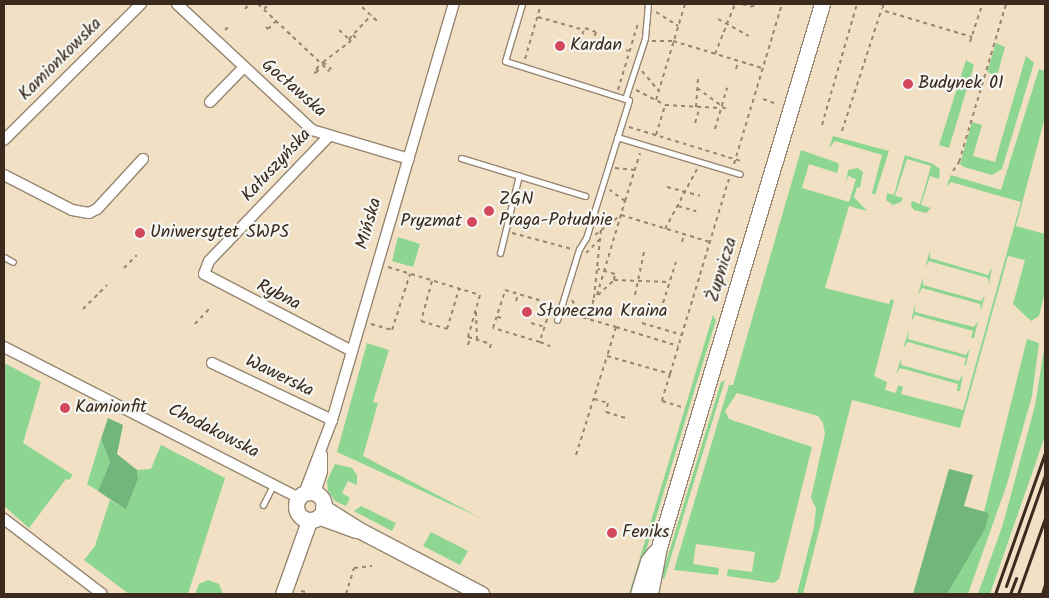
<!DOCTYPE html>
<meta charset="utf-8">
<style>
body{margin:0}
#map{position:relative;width:1049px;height:598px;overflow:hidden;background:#f1e0c3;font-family:Kalam,sans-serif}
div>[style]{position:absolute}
.green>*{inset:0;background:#8cd692}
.forest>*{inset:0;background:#71b77c}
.path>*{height:2px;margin-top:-1px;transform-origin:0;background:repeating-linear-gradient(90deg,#968570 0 4px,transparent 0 8px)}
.roads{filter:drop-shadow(1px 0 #968570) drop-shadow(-1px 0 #968570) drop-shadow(0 1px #968570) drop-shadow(0 -1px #968570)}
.lane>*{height:5px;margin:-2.5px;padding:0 2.5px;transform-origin:2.5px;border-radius:2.5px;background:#fff}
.street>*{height:10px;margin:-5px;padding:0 5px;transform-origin:5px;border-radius:5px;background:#fff}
.secondary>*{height:15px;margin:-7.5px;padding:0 7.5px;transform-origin:7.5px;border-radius:7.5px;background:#fff}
.secondary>.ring{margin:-7.5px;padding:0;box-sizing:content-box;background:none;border:15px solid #fff;border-radius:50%}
.rail>*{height:3px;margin:-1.5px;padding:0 1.5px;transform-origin:1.5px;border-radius:1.5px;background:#3b2a1e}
.dots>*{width:14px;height:14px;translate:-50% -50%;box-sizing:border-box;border:2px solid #f6f6f2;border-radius:50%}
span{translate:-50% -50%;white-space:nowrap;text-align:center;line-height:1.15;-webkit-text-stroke:4.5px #f6f6f2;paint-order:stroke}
.poi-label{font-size:18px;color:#3b2a1e}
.left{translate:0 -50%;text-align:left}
.right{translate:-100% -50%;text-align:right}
.street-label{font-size:18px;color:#3b2a1e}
.frame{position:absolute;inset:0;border:5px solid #3b2a1e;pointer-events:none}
</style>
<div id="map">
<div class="green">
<div style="clip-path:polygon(996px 43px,1005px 47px,997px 76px,987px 72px)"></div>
<div style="clip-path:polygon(1026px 56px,1034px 63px,1002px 169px,992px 175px,964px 167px,960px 164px,972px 122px,982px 125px,973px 156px,995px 162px)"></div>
<div style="clip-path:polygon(966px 60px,974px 65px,949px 148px,939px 145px)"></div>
<div style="clip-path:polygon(1039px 69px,1045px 71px,1045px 117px,1016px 226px,1045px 234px,1045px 292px,1039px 316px,1031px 321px,1013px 304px,1025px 260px,1008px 256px,960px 428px,852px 400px,803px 594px,797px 594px,814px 527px,816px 508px,811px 498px,825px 434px,823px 423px,818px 416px,737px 393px,725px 411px,729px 419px,812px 447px,779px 579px,774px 583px,727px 576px,728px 569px,752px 572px,755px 552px,696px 544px,693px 564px,719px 568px,718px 575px,674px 570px,729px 385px,733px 385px,801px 150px,838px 163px,839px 166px,837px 173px,809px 164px,802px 188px,849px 202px,856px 179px,848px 176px,846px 183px,848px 170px,858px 168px,863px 172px,860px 188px,857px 187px,854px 197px,867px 211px,849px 206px,825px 288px,889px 304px,891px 299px,894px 300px,874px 376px,887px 382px,885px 390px,896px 393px,898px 385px,903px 387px,901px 394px,963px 410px,1021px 202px,951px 182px,946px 187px,951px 175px,1001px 190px)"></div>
<div style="clip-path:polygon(833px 136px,889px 151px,875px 195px,872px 193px,882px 155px,835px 141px,829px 148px)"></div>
<div style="clip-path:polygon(905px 155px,933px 164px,940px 169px,939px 179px,930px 176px,921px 205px,931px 208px,926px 213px,914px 210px,911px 206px,912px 201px,920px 204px,931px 166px,907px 159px,895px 196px,903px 198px,901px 202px,893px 205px,886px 200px,887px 193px,894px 195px)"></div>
<div style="clip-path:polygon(398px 237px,420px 244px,413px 267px,392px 261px)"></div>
<div style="clip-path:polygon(930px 251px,930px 258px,988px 275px,992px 268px,989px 284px,988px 278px,929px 261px,925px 267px)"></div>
<div style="clip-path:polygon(923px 277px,923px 285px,981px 301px,985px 295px,981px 310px,980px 304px,922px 288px,918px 295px)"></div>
<div style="clip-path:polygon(915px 304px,915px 312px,974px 327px,978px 321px,974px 338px,971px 338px,973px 331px,915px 315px,911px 322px)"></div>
<div style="clip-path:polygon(713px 315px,716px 320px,689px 408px,633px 594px,629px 594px)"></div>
<div style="clip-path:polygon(1045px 316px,1045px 436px,990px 594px,978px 594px,1003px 524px,1035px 406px,1045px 343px)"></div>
<div style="clip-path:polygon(909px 331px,908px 339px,966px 355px,970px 348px,966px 365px,964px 365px,966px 358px,908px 342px,903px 348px)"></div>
<div style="clip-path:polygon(1027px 339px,1039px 343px,1032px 396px,1007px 484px,968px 594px,947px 594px,989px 513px,984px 512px)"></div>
<div style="clip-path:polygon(367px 343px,389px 350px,373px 402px,378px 403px,363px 456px,481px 518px,337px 452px)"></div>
<div style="clip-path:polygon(901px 358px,901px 365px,959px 381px,963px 374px,960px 391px,957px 391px,958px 384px,900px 368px,896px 375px)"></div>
<div style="clip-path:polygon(4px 363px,41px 382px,23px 443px,73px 475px,69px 480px,66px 479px,29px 528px,4px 506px)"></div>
<div style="clip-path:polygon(725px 380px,664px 580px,662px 575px,721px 382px)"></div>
<div style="clip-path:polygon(101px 439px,110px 462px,98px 491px,87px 484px)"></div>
<div style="clip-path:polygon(161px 445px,225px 478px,188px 594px,129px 594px,84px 560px,95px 546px,110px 500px,126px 510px,138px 479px,137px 470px,151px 469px)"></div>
<div style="clip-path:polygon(335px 464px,352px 468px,357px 475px,357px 485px,348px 481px,342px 493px,350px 498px,346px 506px,335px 501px,328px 491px,327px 481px)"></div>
<div style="clip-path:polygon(361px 506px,396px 523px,392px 531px,354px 511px)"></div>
<div style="clip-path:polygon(431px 532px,468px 551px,460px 565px,423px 546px)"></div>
<div style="clip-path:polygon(208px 580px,219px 584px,223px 594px,195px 594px,199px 584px)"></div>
</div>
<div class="forest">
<div style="clip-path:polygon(108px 418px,123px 425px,117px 454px,137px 470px,138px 479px,126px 510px,98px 491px,110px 462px,101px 439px)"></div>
<div style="clip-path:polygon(949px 469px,973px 475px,964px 506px,989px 513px,985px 529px,947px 594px,913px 594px)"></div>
</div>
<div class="path">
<div style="left:228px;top:4px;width:4px"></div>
<div style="left:258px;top:4px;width:98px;rotate:43.3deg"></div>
<div style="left:742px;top:4px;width:11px;rotate:15deg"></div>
<div style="left:753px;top:7px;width:3px;rotate:-72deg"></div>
<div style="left:882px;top:4px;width:8px;rotate:67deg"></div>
<div style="left:885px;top:11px;width:91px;rotate:16.6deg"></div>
<div style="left:362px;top:7px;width:21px;rotate:43deg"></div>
<div style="left:245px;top:9px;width:6px;rotate:-51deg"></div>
<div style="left:264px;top:9px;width:7px;rotate:-45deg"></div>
<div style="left:656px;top:12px;width:26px;rotate:32deg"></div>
<div style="left:538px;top:17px;width:48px;rotate:15.8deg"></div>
<div style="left:718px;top:19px;width:35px;rotate:29deg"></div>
<div style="left:266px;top:27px;width:3px;rotate:45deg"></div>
<div style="left:268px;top:29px;width:11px;rotate:-45deg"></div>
<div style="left:585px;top:28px;width:12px;rotate:20deg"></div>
<div style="left:596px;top:32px;width:9px;rotate:108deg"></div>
<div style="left:225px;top:30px;width:4px;rotate:-45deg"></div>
<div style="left:339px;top:30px;width:13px;rotate:42deg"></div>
<div style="left:353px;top:35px;width:7px;rotate:45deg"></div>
<div style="left:652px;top:41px;width:21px"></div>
<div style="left:673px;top:41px;width:93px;rotate:16.9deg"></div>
<div style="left:580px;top:42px;width:13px;rotate:18deg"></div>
<div style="left:592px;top:46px;width:5px;rotate:-68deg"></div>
<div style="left:580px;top:42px;width:13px;rotate:-72deg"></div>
<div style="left:970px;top:42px;width:40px;rotate:-72deg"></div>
<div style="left:618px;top:48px;width:11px;rotate:15deg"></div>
<div style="left:715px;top:54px;width:54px;rotate:-68.2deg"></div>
<div style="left:525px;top:59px;width:57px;rotate:-73.8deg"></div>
<div style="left:323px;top:62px;width:11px;rotate:41deg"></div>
<div style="left:736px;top:69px;width:7px;rotate:-74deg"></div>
<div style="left:642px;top:71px;width:25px;rotate:50deg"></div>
<div style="left:314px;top:73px;width:5px;rotate:-22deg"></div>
<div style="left:319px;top:71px;width:4px;rotate:-146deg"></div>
<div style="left:316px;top:69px;width:10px;rotate:-45deg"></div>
<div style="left:323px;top:62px;width:35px;rotate:-37deg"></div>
<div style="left:351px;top:41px;width:3px;rotate:-135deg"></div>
<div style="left:349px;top:39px;width:33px;rotate:-47deg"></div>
<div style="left:697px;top:88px;width:31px;rotate:36deg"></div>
<div style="left:618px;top:90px;width:70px;rotate:-73.4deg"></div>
<div style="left:636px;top:90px;width:33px;rotate:27deg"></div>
<div style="left:665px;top:105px;width:56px;rotate:3.1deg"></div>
<div style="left:763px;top:99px;width:12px;rotate:20deg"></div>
<div style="left:656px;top:100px;width:100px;rotate:-73.2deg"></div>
<div style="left:696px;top:107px;width:28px;rotate:-86deg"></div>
<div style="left:722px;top:107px;width:5px;rotate:22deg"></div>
<div style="left:695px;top:123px;width:17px;rotate:-73deg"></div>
<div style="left:822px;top:125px;width:126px;rotate:-73.9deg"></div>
<div style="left:629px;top:127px;width:120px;rotate:16.9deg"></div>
<div style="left:715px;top:129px;width:43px;rotate:-73.7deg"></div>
<div style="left:842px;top:131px;width:129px;rotate:-72deg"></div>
<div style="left:656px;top:135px;width:31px;rotate:-73deg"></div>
<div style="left:734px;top:164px;width:167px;rotate:-73.3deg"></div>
<div style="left:615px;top:168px;width:20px;rotate:6deg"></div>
<div style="left:953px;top:171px;width:11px;rotate:-56deg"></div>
<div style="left:959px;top:162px;width:165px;rotate:-73.4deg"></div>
<div style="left:667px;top:187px;width:34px;rotate:15deg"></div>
<div style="left:625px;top:201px;width:50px;rotate:-72.6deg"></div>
<div style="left:678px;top:206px;width:19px;rotate:16deg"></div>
<div style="left:665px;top:229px;width:68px;rotate:-61.9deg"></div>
<div style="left:512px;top:233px;width:62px;rotate:14.9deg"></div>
<div style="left:595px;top:235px;width:33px;rotate:-38deg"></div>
<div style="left:621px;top:215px;width:93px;rotate:16.9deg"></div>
<div style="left:682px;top:242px;width:8px;rotate:-76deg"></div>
<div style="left:586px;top:253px;width:20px;rotate:-45deg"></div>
<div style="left:388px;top:267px;width:96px;rotate:16.9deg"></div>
<div style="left:480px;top:295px;width:44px;rotate:105.9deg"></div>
<div style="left:468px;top:337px;width:24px;rotate:17deg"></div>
<div style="left:491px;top:344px;width:7px;rotate:106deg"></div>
<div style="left:124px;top:268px;width:18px;rotate:-45deg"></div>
<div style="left:614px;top:280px;width:56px;rotate:2deg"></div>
<div style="left:432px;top:281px;width:41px;rotate:105.4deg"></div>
<div style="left:421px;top:321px;width:27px;rotate:17deg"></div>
<div style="left:447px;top:329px;width:42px;rotate:-73.3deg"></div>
<div style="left:505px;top:290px;width:49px;rotate:16.6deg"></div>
<div style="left:552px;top:304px;width:40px;rotate:108deg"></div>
<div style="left:540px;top:342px;width:49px;rotate:-163.4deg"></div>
<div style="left:493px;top:328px;width:40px;rotate:-72deg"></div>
<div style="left:597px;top:295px;width:98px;rotate:-73.4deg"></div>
<div style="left:625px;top:201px;width:19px;rotate:-144deg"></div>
<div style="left:598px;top:295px;width:22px;rotate:-43deg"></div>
<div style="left:614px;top:280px;width:6px;rotate:-81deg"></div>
<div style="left:615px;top:274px;width:18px;rotate:-164deg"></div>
<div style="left:635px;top:295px;width:44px;rotate:-78.2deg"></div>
<div style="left:572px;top:300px;width:20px;rotate:60deg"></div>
<div style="left:516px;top:301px;width:7px;rotate:-74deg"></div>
<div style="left:663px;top:303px;width:43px;rotate:-72.4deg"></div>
<div style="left:83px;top:309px;width:34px;rotate:-45deg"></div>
<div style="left:476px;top:312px;width:28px;rotate:88deg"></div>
<div style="left:567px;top:313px;width:51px;rotate:15.9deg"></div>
<div style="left:616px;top:327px;width:30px;rotate:107deg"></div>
<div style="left:497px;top:317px;width:6px;rotate:9deg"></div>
<div style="left:588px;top:319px;width:22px;rotate:-74deg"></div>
<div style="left:594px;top:298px;width:88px;rotate:-84.2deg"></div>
<div style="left:531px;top:323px;width:15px;rotate:16deg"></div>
<div style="left:642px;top:323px;width:42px;rotate:16.7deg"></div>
<div style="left:195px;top:324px;width:23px;rotate:-47deg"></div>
<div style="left:371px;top:324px;width:22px;rotate:16deg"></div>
<div style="left:392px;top:330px;width:59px;rotate:-72.2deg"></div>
<div style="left:616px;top:327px;width:65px;rotate:17deg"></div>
<div style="left:540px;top:342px;width:11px;rotate:22deg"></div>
<div style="left:468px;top:345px;width:7px;rotate:-74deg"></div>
<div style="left:670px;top:374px;width:205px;rotate:-73.2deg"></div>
<div style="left:594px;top:399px;width:15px;rotate:16deg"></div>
<div style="left:608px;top:403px;width:9px;rotate:103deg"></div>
<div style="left:606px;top:412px;width:24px;rotate:17deg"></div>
<div style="left:576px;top:455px;width:104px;rotate:-72.6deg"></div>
<div style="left:607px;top:356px;width:66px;rotate:15.9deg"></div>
<div style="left:670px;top:374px;width:28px;rotate:107deg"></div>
<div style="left:662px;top:401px;width:21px;rotate:17deg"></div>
<div style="left:301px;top:591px;width:5px;rotate:11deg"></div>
<div style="left:346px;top:594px;width:27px;rotate:-73deg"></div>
<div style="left:354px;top:568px;width:18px;rotate:-6deg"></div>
</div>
<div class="roads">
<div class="lane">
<div style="left:522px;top:4px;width:59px;rotate:106.6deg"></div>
<div style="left:505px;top:61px;width:130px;rotate:17.5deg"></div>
<div style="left:629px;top:100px;width:145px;rotate:107.3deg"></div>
<div style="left:586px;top:238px;width:13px;rotate:122deg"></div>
<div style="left:579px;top:249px;width:74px;rotate:107.2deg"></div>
<div style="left:625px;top:99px;width:64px;rotate:-71.8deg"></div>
<div style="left:645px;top:38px;width:34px;rotate:-85deg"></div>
<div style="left:617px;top:137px;width:128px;rotate:16.7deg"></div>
<div style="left:461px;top:158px;width:130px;rotate:17deg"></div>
<div style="left:500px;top:253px;width:80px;rotate:-76.3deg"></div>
<div style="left:4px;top:257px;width:10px;rotate:29deg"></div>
<div style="left:263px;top:505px;width:22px;rotate:-63deg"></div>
</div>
<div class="street">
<div style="left:177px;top:4px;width:185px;rotate:43deg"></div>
<div style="left:312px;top:130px;width:101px;rotate:16.6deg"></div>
<div style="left:210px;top:102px;width:49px;rotate:-45.8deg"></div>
<div style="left:328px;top:137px;width:172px;rotate:133.8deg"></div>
<div style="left:209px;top:261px;width:14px;rotate:111deg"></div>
<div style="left:204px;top:274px;width:167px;rotate:27.5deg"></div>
<div style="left:4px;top:140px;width:193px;rotate:-44.8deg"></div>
<div style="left:4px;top:175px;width:76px;rotate:27.2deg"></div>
<div style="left:72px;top:210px;width:17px;rotate:10deg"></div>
<div style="left:89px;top:213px;width:9px;rotate:-27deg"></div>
<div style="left:97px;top:209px;width:68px;rotate:-47.4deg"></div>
<div style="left:4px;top:347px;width:329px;rotate:27.1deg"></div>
<div style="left:212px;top:363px;width:133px;rotate:25.4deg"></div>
<div style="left:305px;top:491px;width:76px;rotate:-69.2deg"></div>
<div style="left:332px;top:420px;width:434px;rotate:-73.7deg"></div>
<div style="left:315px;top:493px;width:23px;rotate:-72deg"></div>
<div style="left:322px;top:471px;width:16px;rotate:-90deg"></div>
<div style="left:4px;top:519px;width:123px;rotate:37.4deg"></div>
</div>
<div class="secondary">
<div class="ring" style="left:296px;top:492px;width:13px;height:13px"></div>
<div style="left:323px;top:507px;width:45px;rotate:32.3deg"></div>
<div style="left:361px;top:531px;width:136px;rotate:27.7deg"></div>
<div style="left:320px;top:517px;width:38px;rotate:20deg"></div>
<div style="left:283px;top:594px;width:77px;rotate:-70.4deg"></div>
<div style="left:638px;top:594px;width:34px;rotate:-73deg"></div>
<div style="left:648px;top:561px;width:11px;rotate:-52deg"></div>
<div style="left:650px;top:594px;width:48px;rotate:-79.2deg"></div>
<div style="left:659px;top:547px;width:567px;rotate:-73.29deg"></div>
</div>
</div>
<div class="rail">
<div style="left:1006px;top:586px;width:118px;rotate:-70.6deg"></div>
<div style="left:995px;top:594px;width:150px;rotate:-70.5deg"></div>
<div style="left:1010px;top:594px;width:17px;rotate:-69deg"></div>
<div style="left:1018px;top:594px;width:81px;rotate:-70.4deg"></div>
<div style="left:1042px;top:594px;width:10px;rotate:-73deg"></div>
</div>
<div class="dots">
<div style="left:560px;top:46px;background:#d1495b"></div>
<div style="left:908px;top:84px;background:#d1495b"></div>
<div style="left:489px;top:211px;background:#d1495b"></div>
<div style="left:472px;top:222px;background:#d1495b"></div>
<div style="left:140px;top:233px;background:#d1495b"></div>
<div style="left:527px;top:312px;background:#d1495b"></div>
<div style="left:65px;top:408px;background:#d1495b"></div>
<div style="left:612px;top:533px;background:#d1495b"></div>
</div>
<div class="poi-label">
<span class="left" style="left:570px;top:46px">Kardan</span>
<span class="left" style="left:918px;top:84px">Budynek 01</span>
<span class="left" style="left:499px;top:211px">ZGN<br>Praga-Południe</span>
<span class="right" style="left:462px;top:222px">Pryzmat</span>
<span class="left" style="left:150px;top:233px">Uniwersytet SWPS</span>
<span class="left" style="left:537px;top:312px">Słoneczna Kraina</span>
<span class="left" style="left:75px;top:408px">Kamionfit</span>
<span class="left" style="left:622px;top:533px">Feniks</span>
</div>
<div class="street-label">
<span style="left:61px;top:60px;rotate:-45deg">Kamionkowska</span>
<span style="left:293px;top:89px;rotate:41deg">Gocławska</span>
<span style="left:277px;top:166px;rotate:-47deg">Kałuszyńska</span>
<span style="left:370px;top:224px;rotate:-74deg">Mińska</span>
<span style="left:723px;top:270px;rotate:-73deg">Żupnicza</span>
<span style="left:278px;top:296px;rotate:27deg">Rybna</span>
<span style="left:279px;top:377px;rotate:26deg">Wawerska</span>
<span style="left:213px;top:432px;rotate:27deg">Chodakowska</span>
</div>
<div class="frame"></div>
</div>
